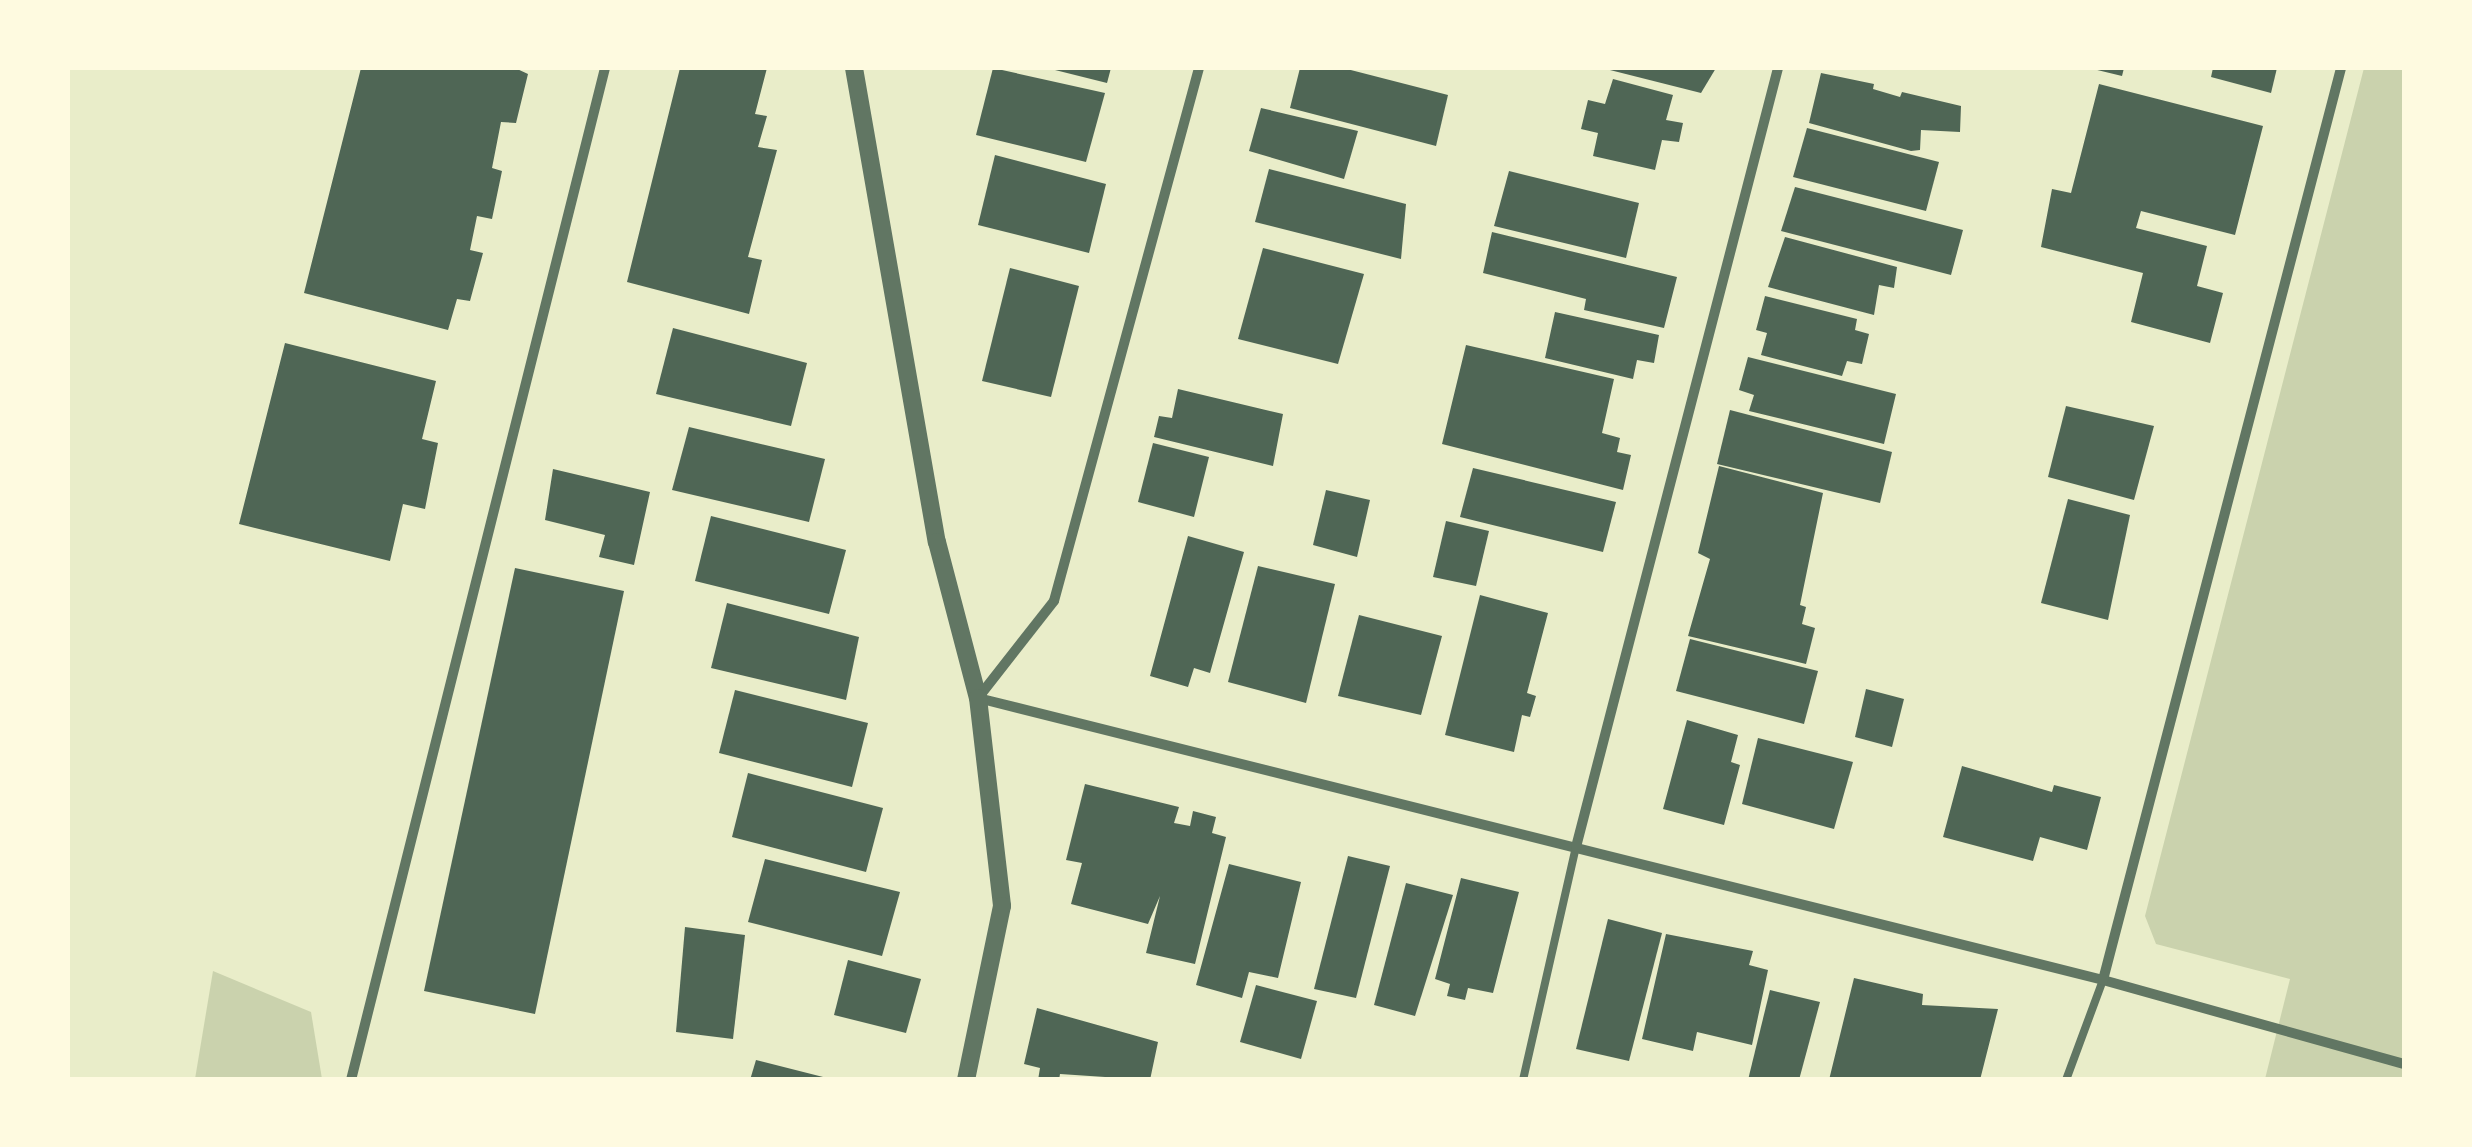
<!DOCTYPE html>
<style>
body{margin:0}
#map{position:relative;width:2472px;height:1147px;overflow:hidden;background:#e9edc9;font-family:Manrope,sans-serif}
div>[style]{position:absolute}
.green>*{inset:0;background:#cad2ad}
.building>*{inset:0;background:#4f6655}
.service>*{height:8px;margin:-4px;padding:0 4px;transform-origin:4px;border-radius:4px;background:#617663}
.minor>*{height:10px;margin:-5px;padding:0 5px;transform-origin:5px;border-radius:5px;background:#617663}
.tertiary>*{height:18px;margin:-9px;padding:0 9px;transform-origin:9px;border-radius:9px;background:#617663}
span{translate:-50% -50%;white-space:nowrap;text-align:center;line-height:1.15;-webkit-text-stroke:8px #fefae0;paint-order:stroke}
.frame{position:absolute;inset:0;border:70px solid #fefae0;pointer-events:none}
</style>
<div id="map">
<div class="green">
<div style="clip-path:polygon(2364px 68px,2404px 68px,2404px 1079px,2265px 1079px,2290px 979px,2156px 944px,2145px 916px)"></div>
<div style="clip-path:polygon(213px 971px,311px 1012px,322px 1079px,195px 1079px)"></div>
</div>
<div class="building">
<div style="clip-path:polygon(361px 68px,515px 68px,528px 74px,516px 123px,501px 122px,492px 168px,502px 171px,492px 219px,477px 216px,470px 250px,483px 253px,470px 301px,457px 299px,448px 330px,304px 293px)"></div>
<div style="clip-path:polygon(680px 68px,767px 68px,755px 114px,767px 116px,758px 147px,777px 150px,748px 257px,762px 260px,749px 314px,627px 282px)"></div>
<div style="clip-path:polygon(993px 68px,1105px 93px,1086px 162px,976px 135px)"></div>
<div style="clip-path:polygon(1047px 68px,1111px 68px,1107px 83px)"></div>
<div style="clip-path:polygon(1300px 68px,1343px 68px,1448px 95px,1436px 146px,1290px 108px)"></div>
<div style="clip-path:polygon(1602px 68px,1716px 68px,1701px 93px)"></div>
<div style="clip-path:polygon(2089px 68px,2124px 68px,2122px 76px)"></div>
<div style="clip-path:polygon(2213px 68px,2277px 68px,2271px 93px,2211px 77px)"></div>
<div style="clip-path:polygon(1821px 73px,1874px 84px,1873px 89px,1900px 97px,1902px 92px,1961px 106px,1960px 132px,1921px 130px,1920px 150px,1911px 151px,1809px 123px)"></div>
<div style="clip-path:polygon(1613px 79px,1673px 95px,1666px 120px,1683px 123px,1679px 142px,1662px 140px,1655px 170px,1593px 156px,1598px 133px,1581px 129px,1588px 100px,1605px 104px)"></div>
<div style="clip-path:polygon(2099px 84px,2263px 126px,2235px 235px,2141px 211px,2136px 228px,2207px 246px,2197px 286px,2223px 293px,2210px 343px,2131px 322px,2143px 273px,2041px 247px,2052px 189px,2071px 193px)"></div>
<div style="clip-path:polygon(1261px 108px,1358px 131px,1344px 179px,1249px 151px)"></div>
<div style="clip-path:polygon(1807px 128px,1939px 162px,1926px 211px,1793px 177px)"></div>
<div style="clip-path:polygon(995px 155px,1106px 184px,1089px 253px,978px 225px)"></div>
<div style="clip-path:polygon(1269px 169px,1406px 204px,1401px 259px,1255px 222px)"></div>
<div style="clip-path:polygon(1509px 171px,1639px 203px,1626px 258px,1494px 226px)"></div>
<div style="clip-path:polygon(1795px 187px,1963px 230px,1951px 275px,1781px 231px)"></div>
<div style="clip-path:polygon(1492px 232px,1677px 277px,1664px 328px,1584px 310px,1586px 299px,1483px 273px)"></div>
<div style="clip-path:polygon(1785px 237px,1897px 267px,1894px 288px,1879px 285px,1874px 315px,1768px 287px)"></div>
<div style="clip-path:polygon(1263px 248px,1364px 274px,1338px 364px,1238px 339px)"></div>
<div style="clip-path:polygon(1010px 268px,1079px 286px,1051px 397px,982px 381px)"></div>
<div style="clip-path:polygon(1765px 296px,1857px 319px,1855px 330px,1869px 334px,1862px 364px,1847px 361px,1842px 376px,1761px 355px,1767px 333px,1756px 330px)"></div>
<div style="clip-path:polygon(1555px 312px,1659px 335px,1654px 363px,1637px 360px,1633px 379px,1545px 358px)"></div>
<div style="clip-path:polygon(673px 328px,807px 363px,791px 426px,656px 394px)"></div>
<div style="clip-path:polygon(285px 343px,436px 381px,422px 439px,438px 443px,425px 509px,403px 504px,390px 561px,239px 524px)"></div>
<div style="clip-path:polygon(1466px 345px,1614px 379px,1602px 433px,1620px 438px,1617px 452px,1631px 455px,1623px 490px,1442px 444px)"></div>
<div style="clip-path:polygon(1748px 357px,1896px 394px,1884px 444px,1749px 411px,1754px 395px,1739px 390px)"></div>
<div style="clip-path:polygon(1178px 389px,1283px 414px,1273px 466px,1154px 437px,1159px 416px,1172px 418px)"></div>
<div style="clip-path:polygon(2066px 406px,2154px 426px,2134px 500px,2048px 477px)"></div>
<div style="clip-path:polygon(1730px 410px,1892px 452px,1880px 503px,1717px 464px)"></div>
<div style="clip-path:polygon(689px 427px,825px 459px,809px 522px,672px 490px)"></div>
<div style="clip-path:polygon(1153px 443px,1209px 457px,1194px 517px,1138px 502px)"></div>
<div style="clip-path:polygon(1719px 466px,1823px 493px,1800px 605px,1806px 607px,1802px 624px,1815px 628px,1806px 664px,1688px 636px,1710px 559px,1698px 553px)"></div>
<div style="clip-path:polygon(1473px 468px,1616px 502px,1603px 552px,1460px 517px)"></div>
<div style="clip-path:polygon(553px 469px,650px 492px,634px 565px,599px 557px,605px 535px,545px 520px)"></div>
<div style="clip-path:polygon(1326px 490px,1370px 500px,1357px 557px,1313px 545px)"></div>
<div style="clip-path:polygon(2068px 499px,2130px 515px,2108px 620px,2041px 603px)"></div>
<div style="clip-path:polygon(711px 516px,846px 550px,829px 614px,695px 581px)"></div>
<div style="clip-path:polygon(1446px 521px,1489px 531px,1476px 586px,1433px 577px)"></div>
<div style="clip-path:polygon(1188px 536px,1244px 552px,1210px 673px,1194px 668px,1188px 687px,1150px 676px)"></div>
<div style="clip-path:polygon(1258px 566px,1335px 584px,1306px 703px,1228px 682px)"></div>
<div style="clip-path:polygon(515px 568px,624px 591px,535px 1014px,424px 991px)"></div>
<div style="clip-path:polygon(1480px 595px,1548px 613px,1527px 693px,1536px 696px,1530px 717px,1522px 715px,1514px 752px,1445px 735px)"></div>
<div style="clip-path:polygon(727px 603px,859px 637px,846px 700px,711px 668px)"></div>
<div style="clip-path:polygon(1359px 615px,1442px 636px,1421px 715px,1338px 696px)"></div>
<div style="clip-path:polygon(1690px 639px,1818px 671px,1804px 724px,1676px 691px)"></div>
<div style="clip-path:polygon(1866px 689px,1904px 699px,1892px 747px,1855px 737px)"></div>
<div style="clip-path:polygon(735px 690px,868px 723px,852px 787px,719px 753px)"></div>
<div style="clip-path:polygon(1687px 720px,1738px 735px,1731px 762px,1740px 765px,1724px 825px,1663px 809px)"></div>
<div style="clip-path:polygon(1758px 738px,1853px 762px,1834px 829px,1742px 804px)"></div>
<div style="clip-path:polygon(1962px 766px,2052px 792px,2054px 785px,2101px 797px,2087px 850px,2040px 837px,2033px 861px,1943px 837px)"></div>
<div style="clip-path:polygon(748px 773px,883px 808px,866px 872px,732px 837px)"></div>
<div style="clip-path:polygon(1085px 784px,1179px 807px,1174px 823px,1190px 826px,1193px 811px,1216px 817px,1212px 833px,1226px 837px,1195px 964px,1146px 953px,1160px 896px,1148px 924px,1071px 904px,1082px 863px,1066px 860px)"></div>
<div style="clip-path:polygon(1348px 856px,1390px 866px,1356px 998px,1314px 989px)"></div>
<div style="clip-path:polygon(765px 859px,900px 892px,882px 956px,748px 922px)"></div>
<div style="clip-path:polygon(1229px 864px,1301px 882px,1278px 978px,1249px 972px,1242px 998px,1196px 985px)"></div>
<div style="clip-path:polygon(1461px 878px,1519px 892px,1493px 993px,1468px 988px,1465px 1000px,1447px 996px,1450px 984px,1435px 979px)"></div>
<div style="clip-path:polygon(1406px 883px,1453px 895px,1415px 1016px,1374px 1005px)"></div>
<div style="clip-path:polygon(1608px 919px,1662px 933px,1629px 1061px,1576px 1049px)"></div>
<div style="clip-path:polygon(685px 927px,745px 935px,733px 1039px,676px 1032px)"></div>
<div style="clip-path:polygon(1666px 934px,1753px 951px,1749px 965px,1768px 970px,1752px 1045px,1697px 1032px,1693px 1051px,1642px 1039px)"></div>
<div style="clip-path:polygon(848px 960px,921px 979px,906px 1033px,834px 1015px)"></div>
<div style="clip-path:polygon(1854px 978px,1923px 994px,1922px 1005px,1998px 1009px,1980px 1080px,1829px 1080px)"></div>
<div style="clip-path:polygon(1256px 985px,1317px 1001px,1301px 1059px,1240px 1042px)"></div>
<div style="clip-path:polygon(1770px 990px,1820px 1002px,1799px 1080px,1748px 1080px)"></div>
<div style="clip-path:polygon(1037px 1008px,1158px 1042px,1150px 1080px,1060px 1074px,1059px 1080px,1038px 1080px,1040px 1068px,1024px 1064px)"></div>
<div style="clip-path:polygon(756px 1060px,827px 1078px,827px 1080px,750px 1080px)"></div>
</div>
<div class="service">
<div style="left:1523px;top:1080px;width:239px;rotate:-77.2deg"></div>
<div style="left:2066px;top:1080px;width:107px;rotate:-69.7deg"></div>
</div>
<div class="minor">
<div style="left:1199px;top:68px;width:552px;rotate:105.22deg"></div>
<div style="left:1054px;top:601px;width:123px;rotate:128.1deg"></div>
<div style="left:978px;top:698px;width:1160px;rotate:14.07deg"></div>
<div style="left:2103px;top:980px;width:313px;rotate:15.6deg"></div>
<div style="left:1576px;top:847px;width:805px;rotate:-75.46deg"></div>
<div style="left:2103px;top:980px;width:943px;rotate:-75.37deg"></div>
<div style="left:351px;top:1080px;width:1043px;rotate:-75.91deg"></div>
</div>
<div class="tertiary">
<div style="left:854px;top:68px;width:481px;rotate:80.1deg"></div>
<div style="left:937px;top:542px;width:161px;rotate:75.3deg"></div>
<div style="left:978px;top:698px;width:209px;rotate:83.4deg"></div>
<div style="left:1002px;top:906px;width:178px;rotate:101.7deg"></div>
</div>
<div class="frame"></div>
</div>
